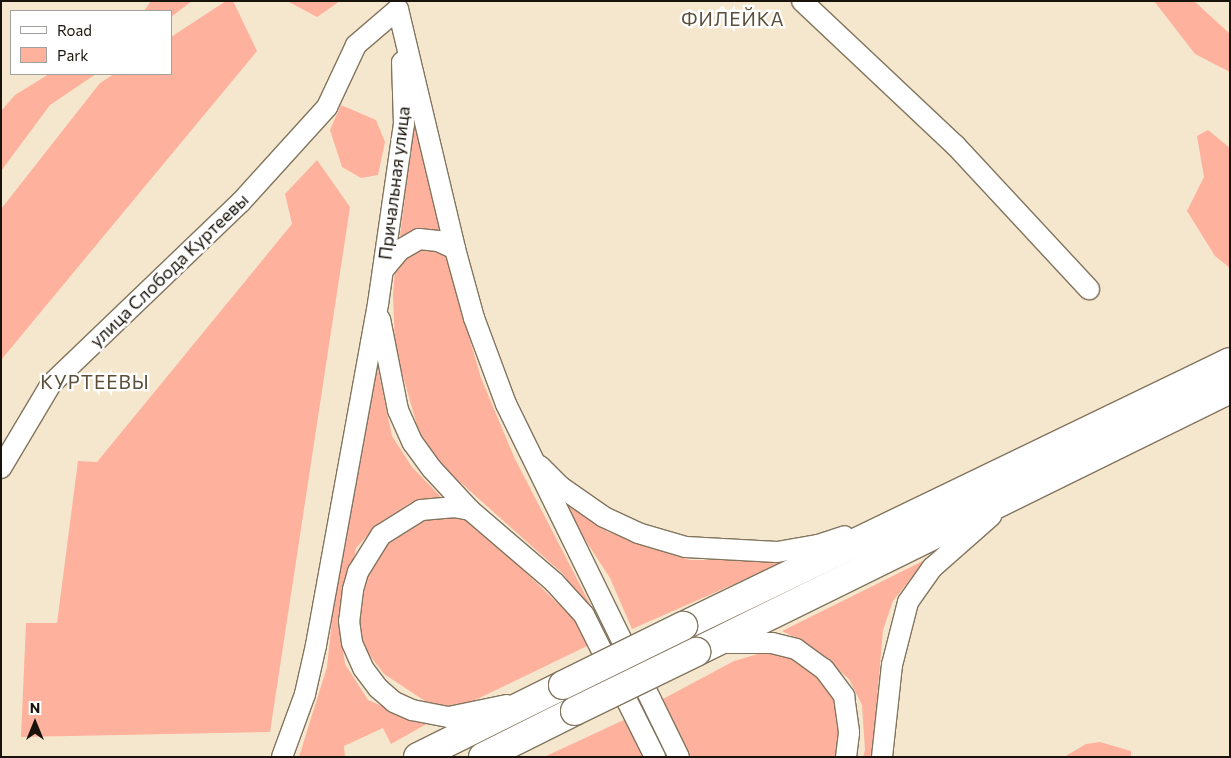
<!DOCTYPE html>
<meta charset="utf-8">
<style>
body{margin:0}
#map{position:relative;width:1231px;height:758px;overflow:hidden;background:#f5e7cd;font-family:Commissioner,sans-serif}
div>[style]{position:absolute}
.green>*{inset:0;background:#feb19c}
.roads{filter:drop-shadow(1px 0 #82755e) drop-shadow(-1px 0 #82755e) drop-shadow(0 1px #82755e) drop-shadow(0 -1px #82755e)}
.minor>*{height:20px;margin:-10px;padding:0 10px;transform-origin:10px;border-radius:10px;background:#fff}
.highway>*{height:28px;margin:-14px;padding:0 14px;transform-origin:14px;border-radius:14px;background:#fff}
.bridges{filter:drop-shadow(1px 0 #82755e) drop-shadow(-1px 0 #82755e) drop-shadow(0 1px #82755e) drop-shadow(0 -1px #82755e)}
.highway-bridge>*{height:28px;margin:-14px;padding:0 14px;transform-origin:14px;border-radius:14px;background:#fff}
span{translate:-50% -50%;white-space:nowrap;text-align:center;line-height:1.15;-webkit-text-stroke:4.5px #fff;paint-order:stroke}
.street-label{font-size:18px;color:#19140b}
.neighbourhood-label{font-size:19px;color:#5b4f39;letter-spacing:1px}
.frame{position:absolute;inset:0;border:2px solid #19140b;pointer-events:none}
.legend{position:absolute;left:10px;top:10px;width:162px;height:65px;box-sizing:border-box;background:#fff;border:1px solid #a3a19d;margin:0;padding:6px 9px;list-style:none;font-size:15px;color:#19140b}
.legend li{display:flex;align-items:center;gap:10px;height:25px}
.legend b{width:25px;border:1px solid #a3a19d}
.north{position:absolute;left:10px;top:698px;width:50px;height:50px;-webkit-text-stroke:4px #fff;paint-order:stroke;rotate:0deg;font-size:14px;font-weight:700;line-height:20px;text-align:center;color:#19140b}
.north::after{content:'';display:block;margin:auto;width:18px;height:22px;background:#19140b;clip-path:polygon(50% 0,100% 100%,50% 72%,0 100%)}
</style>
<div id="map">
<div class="green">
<div style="clip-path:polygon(151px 1px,192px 1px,171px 17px,171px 11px,144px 11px)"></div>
<div style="clip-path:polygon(226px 1px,233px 1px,257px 51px,1px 360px,1px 209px,100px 83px,114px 74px,171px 74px,171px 37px)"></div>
<div style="clip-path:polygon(287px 1px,340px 1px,317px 17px)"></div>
<div style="clip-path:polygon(1154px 1px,1194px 1px,1230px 34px,1230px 72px,1195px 54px)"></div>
<div style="clip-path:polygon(49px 74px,96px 74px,50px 105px,1px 171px,1px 111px,15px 95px)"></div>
<div style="clip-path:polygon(412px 90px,443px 230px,400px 236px,411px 147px)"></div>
<div style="clip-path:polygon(341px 105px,376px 120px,385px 142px,378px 175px,361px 178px,342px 167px,330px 130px)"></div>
<div style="clip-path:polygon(1208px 130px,1230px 148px,1230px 268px,1215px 256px,1187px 211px,1204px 177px,1197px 136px)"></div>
<div style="clip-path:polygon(317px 160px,350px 207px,270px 732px,21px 737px,26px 623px,57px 623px,78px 461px,97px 462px,292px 224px,285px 194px)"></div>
<div style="clip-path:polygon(422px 250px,435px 250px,446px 257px,481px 378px,514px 457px,607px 637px,563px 574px,442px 466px,420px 436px,395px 348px,393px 295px,395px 270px,404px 259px)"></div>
<div style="clip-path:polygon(374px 350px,392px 436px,412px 467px,441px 497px,410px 503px,378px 524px,356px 548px,340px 631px,345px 664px,368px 700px,398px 713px,432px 721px,391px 744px,383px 728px,344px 746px,345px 757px,299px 757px,327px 667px,333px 610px)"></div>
<div style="clip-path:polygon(556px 495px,608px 532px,690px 560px,789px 560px,632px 629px,610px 578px)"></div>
<div style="clip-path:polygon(436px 516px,461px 516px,483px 531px,576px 621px,589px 645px,469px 703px,434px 707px,384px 674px,365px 649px,357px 617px,361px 589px,371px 563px,386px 543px,411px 523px)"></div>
<div style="clip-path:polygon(925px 560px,893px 601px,883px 630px,872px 757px,863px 757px,865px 750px,862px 705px,849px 679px,806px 643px,782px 631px)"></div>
<div style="clip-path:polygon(768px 651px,792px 654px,816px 672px,838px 701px,841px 733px,837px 757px,688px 757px,661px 700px,734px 661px)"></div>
<div style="clip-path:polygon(628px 718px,646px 757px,544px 757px)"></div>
<div style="clip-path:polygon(1100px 742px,1131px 751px,1131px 757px,1064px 757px,1086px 744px)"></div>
</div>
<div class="roads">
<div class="minor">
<div style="left:802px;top:1px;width:210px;rotate:43.3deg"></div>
<div style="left:955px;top:145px;width:197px;rotate:47.1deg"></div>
<div style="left:398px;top:9px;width:247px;rotate:76.6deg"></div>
<div style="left:455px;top:249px;width:72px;rotate:74.6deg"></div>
<div style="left:474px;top:318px;width:92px;rotate:69.6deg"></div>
<div style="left:506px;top:404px;width:393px;rotate:63.9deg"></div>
<div style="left:384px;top:269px;width:25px;rotate:-50deg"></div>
<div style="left:400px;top:250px;width:22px;rotate:-30deg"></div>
<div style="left:419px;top:239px;width:19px;rotate:6deg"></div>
<div style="left:438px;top:241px;width:19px;rotate:25deg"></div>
<div style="left:380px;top:319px;width:93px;rotate:78.8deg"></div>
<div style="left:398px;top:410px;width:36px;rotate:66deg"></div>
<div style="left:413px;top:443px;width:32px;rotate:54deg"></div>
<div style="left:432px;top:469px;width:56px;rotate:47.2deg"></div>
<div style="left:470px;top:510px;width:111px;rotate:40.6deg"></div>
<div style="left:554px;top:582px;width:45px;rotate:47.7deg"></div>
<div style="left:584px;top:615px;width:159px;rotate:63.4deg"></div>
<div style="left:540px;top:466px;width:30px;rotate:45deg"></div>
<div style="left:561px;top:487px;width:52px;rotate:34.9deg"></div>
<div style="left:604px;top:517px;width:38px;rotate:25deg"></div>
<div style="left:638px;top:533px;width:50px;rotate:16.3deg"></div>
<div style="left:686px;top:547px;width:91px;rotate:3.1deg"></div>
<div style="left:777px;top:552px;width:42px;rotate:-9.7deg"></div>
<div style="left:818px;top:545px;width:28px;rotate:-18deg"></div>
<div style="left:1px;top:468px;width:98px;rotate:-59.2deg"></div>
<div style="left:51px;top:384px;width:262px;rotate:-43.8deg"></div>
<div style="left:240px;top:203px;width:130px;rotate:-47.8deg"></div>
<div style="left:327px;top:107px;width:68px;rotate:-64.9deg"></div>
<div style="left:356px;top:45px;width:55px;rotate:-40.6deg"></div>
<div style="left:470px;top:510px;width:15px;rotate:-169deg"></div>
<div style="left:455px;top:507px;width:34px;rotate:175deg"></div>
<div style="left:421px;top:510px;width:47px;rotate:148deg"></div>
<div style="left:381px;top:535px;width:44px;rotate:121.9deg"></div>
<div style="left:358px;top:572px;width:19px;rotate:106deg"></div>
<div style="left:353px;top:590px;width:31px;rotate:97deg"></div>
<div style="left:349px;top:621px;width:22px;rotate:82deg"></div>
<div style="left:352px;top:643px;width:27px;rotate:66deg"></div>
<div style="left:363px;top:668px;width:25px;rotate:53deg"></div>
<div style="left:378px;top:688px;width:21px;rotate:41deg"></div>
<div style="left:394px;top:702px;width:20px;rotate:24deg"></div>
<div style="left:412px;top:710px;width:38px;rotate:11deg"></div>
<div style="left:449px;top:717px;width:59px;rotate:-11.7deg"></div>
<div style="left:723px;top:643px;width:49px"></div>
<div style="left:772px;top:643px;width:25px;rotate:14deg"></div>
<div style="left:796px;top:649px;width:34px;rotate:36deg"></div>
<div style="left:824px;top:669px;width:34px;rotate:53deg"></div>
<div style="left:844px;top:696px;width:37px;rotate:82deg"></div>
<div style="left:849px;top:733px;width:24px;rotate:97deg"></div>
<div style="left:282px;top:757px;width:67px;rotate:-69.9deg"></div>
<div style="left:305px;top:694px;width:50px;rotate:-77.3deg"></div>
<div style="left:316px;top:645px;width:347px;rotate:-79.7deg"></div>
<div style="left:378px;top:304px;width:182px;rotate:-81.8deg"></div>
<div style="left:404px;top:124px;width:62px;rotate:-91.8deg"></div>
<div style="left:882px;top:757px;width:93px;rotate:-83.8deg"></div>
<div style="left:892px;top:665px;width:65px;rotate:-75.7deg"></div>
<div style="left:908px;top:602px;width:42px;rotate:-54.8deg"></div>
<div style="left:932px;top:568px;width:79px;rotate:-41.4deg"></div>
</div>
<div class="highway">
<div style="left:683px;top:626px;width:607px;rotate:-25.76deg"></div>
<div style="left:696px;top:652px;width:595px;rotate:-26.22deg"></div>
<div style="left:418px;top:757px;width:162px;rotate:-26.4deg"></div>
<div style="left:483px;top:757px;width:103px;rotate:-26.6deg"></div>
</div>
</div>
<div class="bridges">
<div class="highway-bridge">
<div style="left:563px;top:685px;width:134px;rotate:-26.2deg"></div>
<div style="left:575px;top:711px;width:135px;rotate:-26deg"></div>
</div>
</div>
<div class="street-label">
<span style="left:394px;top:183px;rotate:-83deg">Причальная улица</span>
<span style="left:169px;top:270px;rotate:-44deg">улица Слобода Куртеевы</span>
</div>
<div class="neighbourhood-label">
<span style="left:733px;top:19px">ФИЛЕЙКА</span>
<span style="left:95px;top:382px">КУРТЕЕВЫ</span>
</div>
<div class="frame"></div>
<ul class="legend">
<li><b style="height:6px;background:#fff"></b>Road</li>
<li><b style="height:14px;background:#feb19c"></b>Park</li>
</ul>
<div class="north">N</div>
</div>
